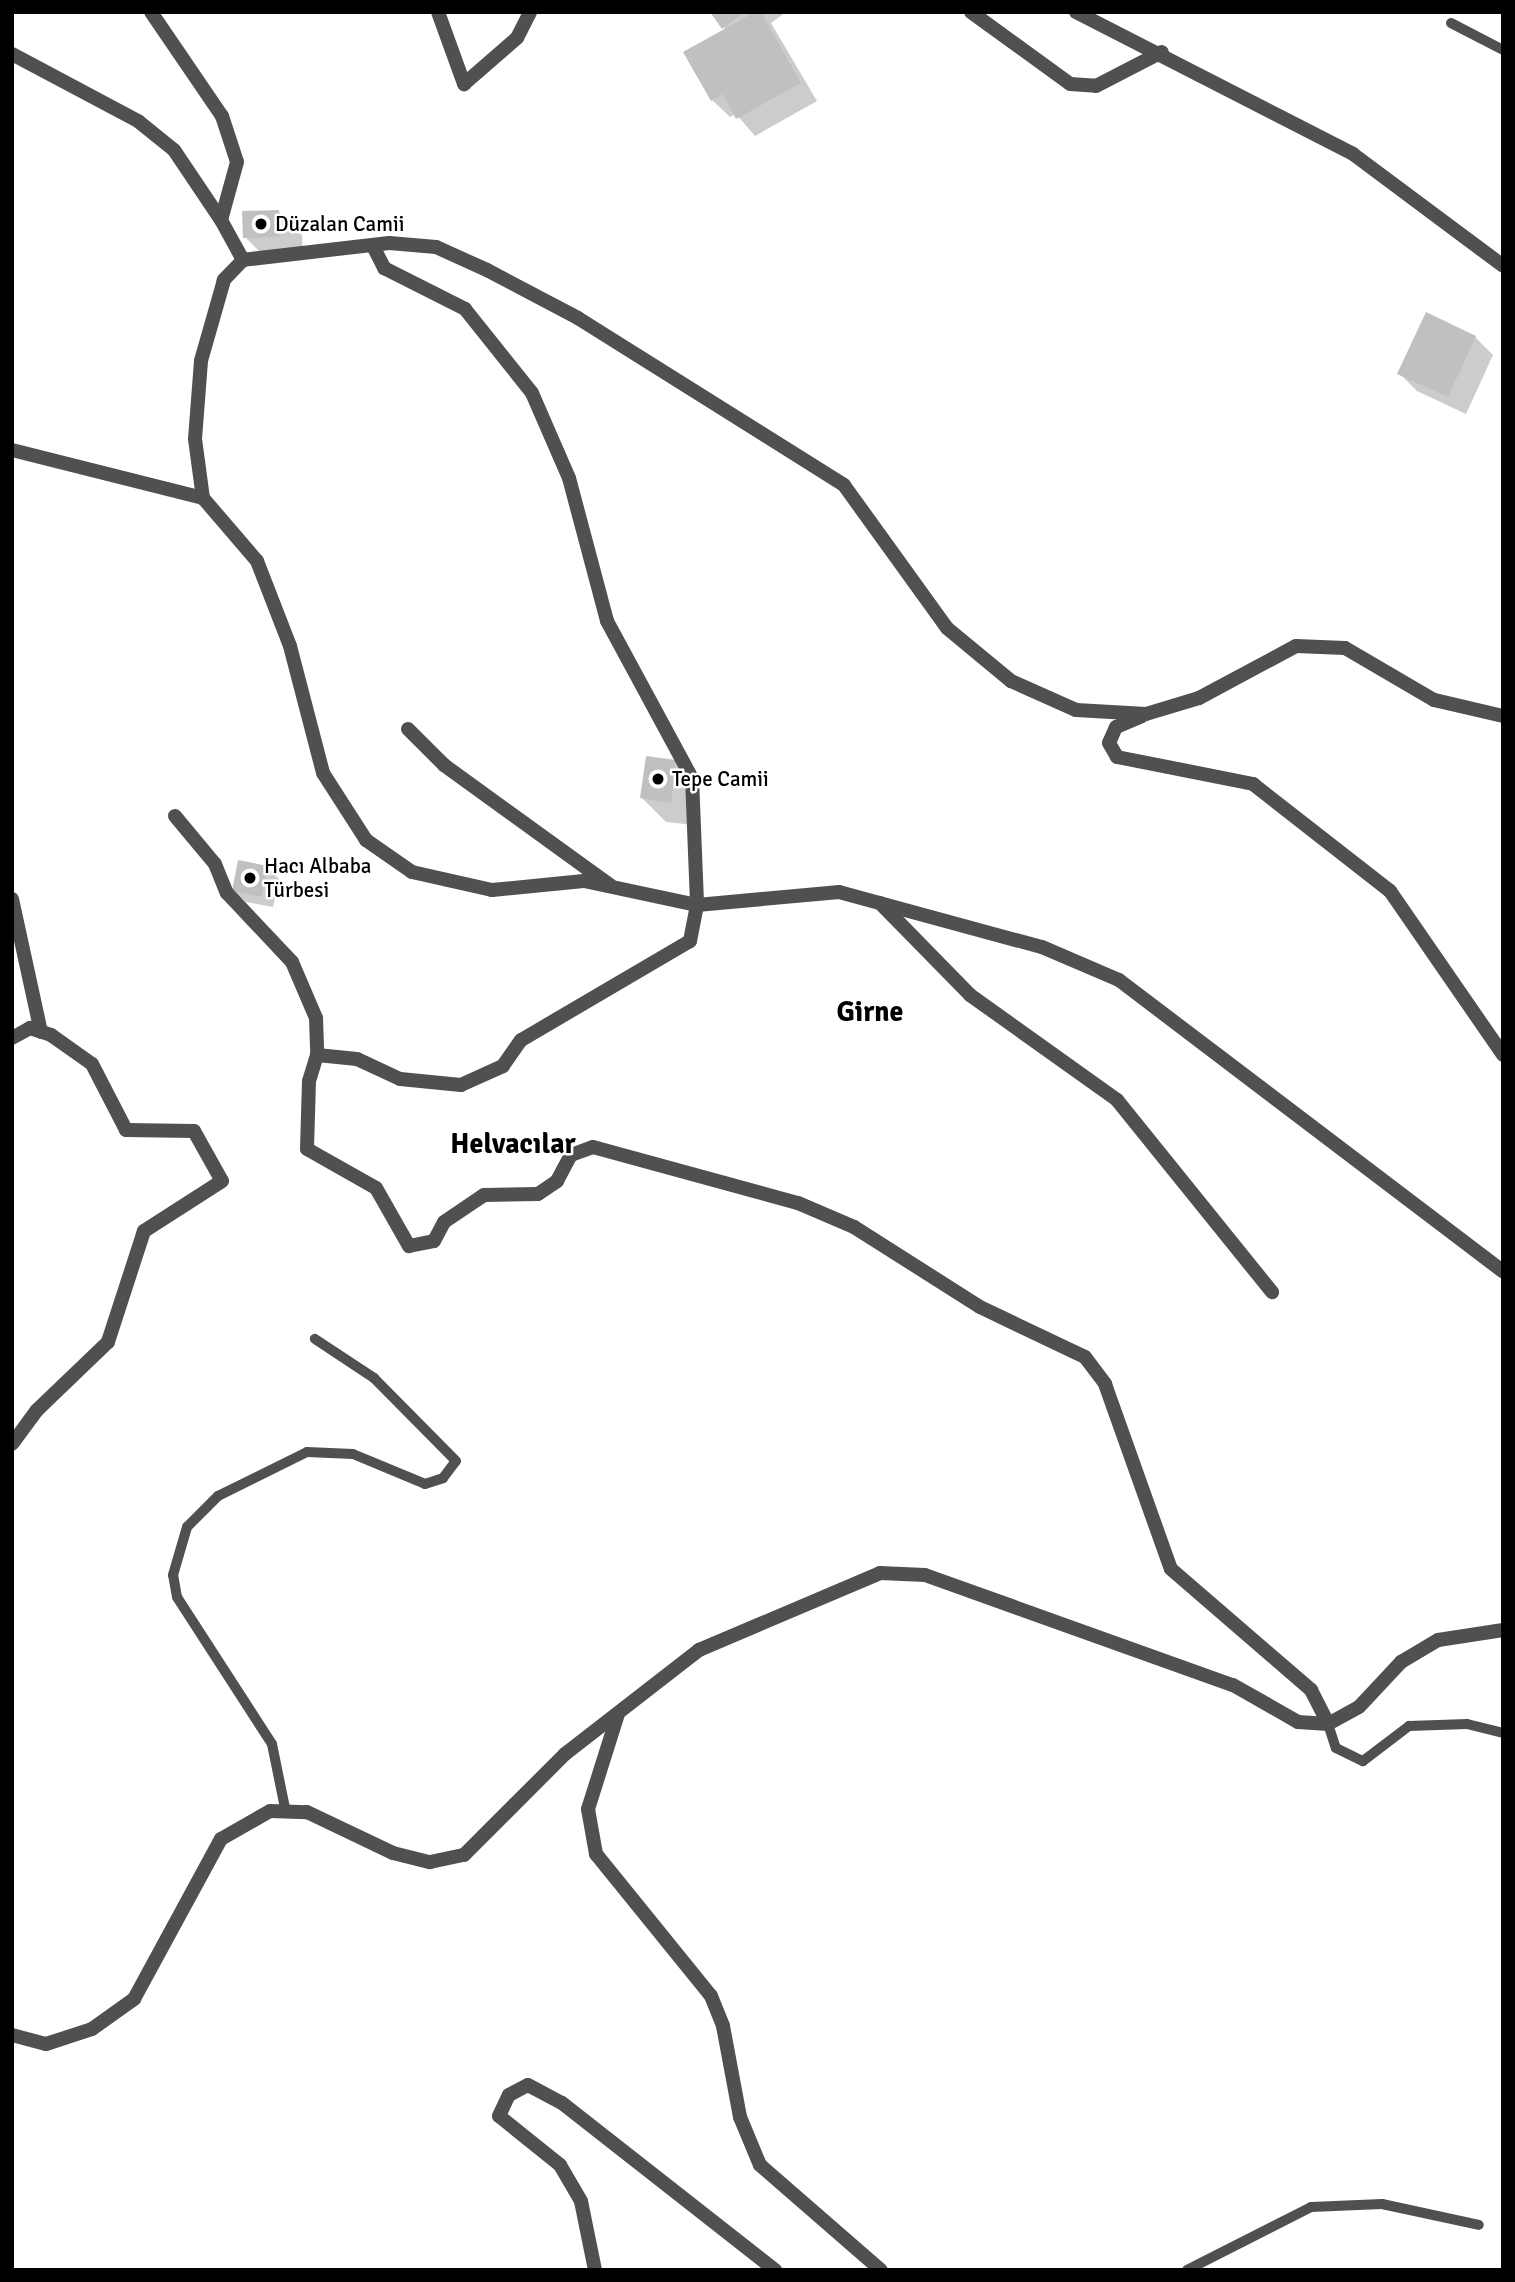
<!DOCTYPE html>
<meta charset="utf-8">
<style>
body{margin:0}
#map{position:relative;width:1515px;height:2282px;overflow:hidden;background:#fff;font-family:Signika,sans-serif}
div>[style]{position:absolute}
.shadow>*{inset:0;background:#0003}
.building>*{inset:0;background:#c0c0c0}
.service>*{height:10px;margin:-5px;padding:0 5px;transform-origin:5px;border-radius:5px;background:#505050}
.minor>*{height:14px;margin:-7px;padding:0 7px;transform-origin:7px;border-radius:7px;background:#505050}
.tertiary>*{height:14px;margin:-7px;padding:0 7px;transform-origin:7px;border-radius:7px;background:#505050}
.dots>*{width:19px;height:19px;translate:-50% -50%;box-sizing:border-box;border:4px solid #fff;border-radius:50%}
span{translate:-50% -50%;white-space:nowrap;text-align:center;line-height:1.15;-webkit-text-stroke:5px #fff;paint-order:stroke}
.poi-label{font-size:21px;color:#000}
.left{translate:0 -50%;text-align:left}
.district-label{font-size:28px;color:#000;font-weight:700}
.frame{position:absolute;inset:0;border:14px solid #000;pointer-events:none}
</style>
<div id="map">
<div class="shadow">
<div style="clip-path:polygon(712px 12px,786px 12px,771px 23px,817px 101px,755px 136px,736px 114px,730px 117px,712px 100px,726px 30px)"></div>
<div style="clip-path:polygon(279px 212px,302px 235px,303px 260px,269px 261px,245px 237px)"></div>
<div style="clip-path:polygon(1427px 315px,1475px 337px,1493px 355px,1466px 414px,1417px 391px,1399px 373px)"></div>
<div style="clip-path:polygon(676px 762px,699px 786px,694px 825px,666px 822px,642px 798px)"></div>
<div style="clip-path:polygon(267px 867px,279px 879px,273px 907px,246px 902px,234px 891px)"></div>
</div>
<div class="building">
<div style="clip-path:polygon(710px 12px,745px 12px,722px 29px)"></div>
<div style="clip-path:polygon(755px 12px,761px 12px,801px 83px,736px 119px,723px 94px,711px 101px,683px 52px)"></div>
<div style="clip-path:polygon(279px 210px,280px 237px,243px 238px,242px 211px)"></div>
<div style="clip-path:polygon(1426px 312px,1476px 336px,1448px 397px,1397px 374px)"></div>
<div style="clip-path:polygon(646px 756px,676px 760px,671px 803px,640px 798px)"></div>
<div style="clip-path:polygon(238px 860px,268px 866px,261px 897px,232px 891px)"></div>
</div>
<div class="service">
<div style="left:1451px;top:23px;width:59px;rotate:27.4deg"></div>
<div style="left:1328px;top:1724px;width:25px;rotate:72deg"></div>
<div style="left:1336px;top:1748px;width:30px;rotate:26deg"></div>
<div style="left:1363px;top:1761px;width:58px;rotate:-37.3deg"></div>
<div style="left:1409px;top:1726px;width:58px;rotate:-2deg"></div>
<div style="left:1467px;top:1724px;width:37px;rotate:14deg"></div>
<div style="left:285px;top:1808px;width:65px;rotate:-101.5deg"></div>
<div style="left:272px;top:1744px;width:175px;rotate:-122.9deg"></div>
<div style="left:177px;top:1597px;width:22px;rotate:-100deg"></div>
<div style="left:173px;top:1575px;width:50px;rotate:-73.7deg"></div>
<div style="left:187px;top:1527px;width:44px;rotate:-45deg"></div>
<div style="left:218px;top:1496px;width:99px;rotate:-26.3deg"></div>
<div style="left:307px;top:1452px;width:46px;rotate:2.5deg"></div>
<div style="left:353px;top:1454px;width:78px;rotate:22.6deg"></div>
<div style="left:425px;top:1484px;width:19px;rotate:-18deg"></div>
<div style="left:443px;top:1478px;width:21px;rotate:-53deg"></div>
<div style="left:456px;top:1461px;width:117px;rotate:-134.7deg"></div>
<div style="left:374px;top:1378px;width:71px;rotate:-146.5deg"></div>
<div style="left:1187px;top:2270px;width:139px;rotate:-26.9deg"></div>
<div style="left:1311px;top:2207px;width:71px;rotate:-2.4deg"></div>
<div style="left:1382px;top:2204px;width:99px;rotate:12.2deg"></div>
</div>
<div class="minor">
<div style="left:151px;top:12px;width:126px;rotate:55.7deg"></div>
<div style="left:222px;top:116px;width:48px;rotate:71.9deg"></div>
<div style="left:237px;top:162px;width:60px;rotate:105.4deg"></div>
<div style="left:221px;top:220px;width:46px;rotate:61.2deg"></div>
<div style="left:438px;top:12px;width:77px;rotate:70.1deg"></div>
<div style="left:464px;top:84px;width:70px;rotate:-41deg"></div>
<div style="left:517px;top:38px;width:29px;rotate:-63deg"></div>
<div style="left:971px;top:12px;width:122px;rotate:36deg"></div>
<div style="left:1070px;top:84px;width:26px;rotate:4deg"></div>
<div style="left:1096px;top:86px;width:74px;rotate:-27.3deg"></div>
<div style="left:12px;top:54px;width:143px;rotate:28deg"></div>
<div style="left:138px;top:121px;width:46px;rotate:38.9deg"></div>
<div style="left:174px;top:150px;width:84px;rotate:56.1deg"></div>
<div style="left:373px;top:246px;width:25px;rotate:63deg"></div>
<div style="left:384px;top:268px;width:91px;rotate:26.8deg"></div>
<div style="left:465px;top:309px;width:107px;rotate:51.4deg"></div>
<div style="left:532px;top:393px;width:93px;rotate:66.5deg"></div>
<div style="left:569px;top:478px;width:148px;rotate:75.1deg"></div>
<div style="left:607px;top:621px;width:179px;rotate:61.6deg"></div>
<div style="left:692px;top:778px;width:127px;rotate:87.7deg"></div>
<div style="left:697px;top:905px;width:37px;rotate:101deg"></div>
<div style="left:690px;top:941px;width:196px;rotate:149.6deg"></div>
<div style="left:521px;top:1040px;width:32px;rotate:125deg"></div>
<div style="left:503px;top:1066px;width:46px;rotate:155.7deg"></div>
<div style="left:461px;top:1085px;width:61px;rotate:-174.4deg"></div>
<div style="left:400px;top:1079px;width:47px;rotate:-155.1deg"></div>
<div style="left:357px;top:1059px;width:40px;rotate:-174.3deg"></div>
<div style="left:317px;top:1055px;width:27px;rotate:107deg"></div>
<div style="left:309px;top:1081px;width:68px;rotate:91.7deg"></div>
<div style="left:307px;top:1149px;width:79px;rotate:29.5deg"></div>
<div style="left:376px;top:1188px;width:67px;rotate:60.4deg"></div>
<div style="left:409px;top:1246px;width:25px;rotate:-11deg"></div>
<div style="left:434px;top:1241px;width:21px;rotate:-62deg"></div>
<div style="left:444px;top:1222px;width:48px;rotate:-34deg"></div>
<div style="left:484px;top:1195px;width:54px;rotate:-1.1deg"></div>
<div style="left:538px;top:1194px;width:23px;rotate:-34deg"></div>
<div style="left:557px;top:1181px;width:30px;rotate:-62deg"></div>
<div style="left:571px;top:1155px;width:23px;rotate:-20deg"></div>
<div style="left:593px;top:1147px;width:213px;rotate:15.3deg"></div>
<div style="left:798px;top:1203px;width:61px;rotate:23.2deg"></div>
<div style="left:854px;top:1227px;width:149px;rotate:32.4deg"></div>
<div style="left:980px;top:1307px;width:116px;rotate:25.5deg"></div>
<div style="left:1085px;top:1357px;width:34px;rotate:53deg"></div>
<div style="left:1105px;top:1384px;width:196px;rotate:70.4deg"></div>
<div style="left:1171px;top:1569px;width:185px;rotate:40.8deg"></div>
<div style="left:1311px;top:1690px;width:38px;rotate:63deg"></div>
<div style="left:12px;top:450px;width:197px;rotate:14.1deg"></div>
<div style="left:1142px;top:716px;width:28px;rotate:157deg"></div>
<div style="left:1116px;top:727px;width:17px;rotate:114deg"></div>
<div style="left:1109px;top:743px;width:16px;rotate:60deg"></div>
<div style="left:1117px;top:757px;width:139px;rotate:11.2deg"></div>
<div style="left:1253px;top:784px;width:174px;rotate:38deg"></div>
<div style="left:1390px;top:891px;width:199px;rotate:55.4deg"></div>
<div style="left:1503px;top:716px;width:71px;rotate:-166.9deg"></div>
<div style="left:1434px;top:700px;width:103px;rotate:-149.7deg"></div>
<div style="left:1345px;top:648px;width:49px;rotate:-177.7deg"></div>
<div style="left:1296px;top:646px;width:110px;rotate:151.8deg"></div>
<div style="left:1199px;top:698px;width:55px;rotate:163.2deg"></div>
<div style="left:1146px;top:714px;width:70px;rotate:-176.7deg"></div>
<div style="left:1076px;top:710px;width:71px;rotate:-156deg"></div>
<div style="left:1011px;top:681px;width:83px;rotate:-140.4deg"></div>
<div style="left:947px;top:628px;width:176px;rotate:-125.8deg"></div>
<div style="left:844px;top:485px;width:314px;rotate:-147.9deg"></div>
<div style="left:578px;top:318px;width:103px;rotate:-152.2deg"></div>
<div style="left:487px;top:270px;width:56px;rotate:-155.7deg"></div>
<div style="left:436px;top:247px;width:47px;rotate:-175.1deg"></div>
<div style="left:389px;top:243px;width:147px;rotate:173.4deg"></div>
<div style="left:243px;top:260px;width:28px;rotate:134deg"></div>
<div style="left:224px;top:280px;width:84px;rotate:105.9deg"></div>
<div style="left:201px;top:361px;width:78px;rotate:94.4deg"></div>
<div style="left:195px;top:439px;width:60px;rotate:82.3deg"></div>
<div style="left:203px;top:498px;width:83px;rotate:49.4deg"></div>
<div style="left:257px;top:561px;width:91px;rotate:68.8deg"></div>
<div style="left:290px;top:646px;width:131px;rotate:75.4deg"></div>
<div style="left:323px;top:773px;width:80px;rotate:57.3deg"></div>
<div style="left:366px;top:840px;width:56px;rotate:34.8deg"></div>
<div style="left:412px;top:872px;width:82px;rotate:12.7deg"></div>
<div style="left:492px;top:890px;width:92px;rotate:-5.6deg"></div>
<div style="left:584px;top:881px;width:116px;rotate:12deg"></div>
<div style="left:697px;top:905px;width:143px;rotate:-5.2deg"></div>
<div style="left:839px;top:892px;width:210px;rotate:15.2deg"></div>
<div style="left:1042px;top:947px;width:84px;rotate:23.2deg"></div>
<div style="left:1119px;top:980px;width:482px;rotate:37.2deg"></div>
<div style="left:408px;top:729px;width:51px;rotate:45deg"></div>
<div style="left:444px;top:765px;width:206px;rotate:35.9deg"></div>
<div style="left:175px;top:816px;width:62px;rotate:50.2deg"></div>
<div style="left:215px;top:864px;width:31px;rotate:68deg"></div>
<div style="left:227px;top:893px;width:95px;rotate:46.7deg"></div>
<div style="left:292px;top:962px;width:61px;rotate:66.8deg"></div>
<div style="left:316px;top:1018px;width:37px;rotate:88deg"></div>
<div style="left:12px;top:899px;width:136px;rotate:77.7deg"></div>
<div style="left:880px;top:903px;width:129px;rotate:45.6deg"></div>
<div style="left:970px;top:995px;width:181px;rotate:35.5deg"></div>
<div style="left:1117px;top:1100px;width:247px;rotate:51.1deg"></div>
<div style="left:12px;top:1038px;width:21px;rotate:-29deg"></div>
<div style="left:30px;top:1028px;width:22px;rotate:18deg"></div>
<div style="left:51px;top:1035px;width:50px;rotate:35.3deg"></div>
<div style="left:92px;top:1064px;width:74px;rotate:62.7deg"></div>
<div style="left:126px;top:1130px;width:68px;rotate:0.8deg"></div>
<div style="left:194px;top:1131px;width:57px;rotate:60.8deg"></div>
<div style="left:222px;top:1181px;width:93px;rotate:147.3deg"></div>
<div style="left:144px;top:1231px;width:117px;rotate:108deg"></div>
<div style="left:108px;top:1342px;width:98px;rotate:136.2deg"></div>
<div style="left:37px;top:1410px;width:42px;rotate:126.3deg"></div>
<div style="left:618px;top:1714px;width:100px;rotate:107.5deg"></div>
<div style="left:588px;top:1809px;width:46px;rotate:79.9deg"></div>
<div style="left:596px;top:1854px;width:183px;rotate:51deg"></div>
<div style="left:711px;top:1996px;width:32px;rotate:68deg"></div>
<div style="left:723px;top:2026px;width:93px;rotate:79.4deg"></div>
<div style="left:740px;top:2117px;width:52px;rotate:67.4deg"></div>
<div style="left:760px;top:2165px;width:160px;rotate:41deg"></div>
<div style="left:12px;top:2035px;width:35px;rotate:15deg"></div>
<div style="left:46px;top:2044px;width:48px;rotate:-18.1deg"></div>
<div style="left:92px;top:2029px;width:52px;rotate:-35.5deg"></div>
<div style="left:134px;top:1999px;width:182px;rotate:-61.5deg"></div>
<div style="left:221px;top:1839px;width:56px;rotate:-29.7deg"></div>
<div style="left:270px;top:1811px;width:37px;rotate:2deg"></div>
<div style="left:307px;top:1812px;width:95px;rotate:25.5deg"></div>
<div style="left:393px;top:1853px;width:38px;rotate:14deg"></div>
<div style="left:430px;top:1862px;width:35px;rotate:-12deg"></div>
<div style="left:464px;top:1855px;width:143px;rotate:-45deg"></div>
<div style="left:565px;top:1754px;width:170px;rotate:-37.8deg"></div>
<div style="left:699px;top:1650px;width:197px;rotate:-23deg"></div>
<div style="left:880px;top:1573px;width:45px;rotate:2.5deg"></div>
<div style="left:925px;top:1575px;width:327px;rotate:19.7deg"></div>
<div style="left:1233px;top:1685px;width:75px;rotate:29.6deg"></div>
<div style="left:1298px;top:1722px;width:30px;rotate:4deg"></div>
<div style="left:1328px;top:1724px;width:35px;rotate:-29deg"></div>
<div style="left:1359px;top:1707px;width:62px;rotate:-47deg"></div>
<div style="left:1401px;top:1662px;width:43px;rotate:-30.7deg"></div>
<div style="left:1438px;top:1640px;width:66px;rotate:-8.7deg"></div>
<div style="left:595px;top:2270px;width:70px;rotate:-101.5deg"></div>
<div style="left:581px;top:2201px;width:42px;rotate:-120.3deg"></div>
<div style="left:560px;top:2165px;width:78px;rotate:-141.2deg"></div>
<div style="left:499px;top:2116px;width:23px;rotate:-65deg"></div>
<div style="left:509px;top:2095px;width:21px;rotate:-28deg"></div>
<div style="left:528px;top:2085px;width:38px;rotate:28deg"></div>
<div style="left:562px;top:2103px;width:271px;rotate:38.1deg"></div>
</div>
<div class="tertiary">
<div style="left:1076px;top:12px;width:311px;rotate:27.1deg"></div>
<div style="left:1353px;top:154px;width:187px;rotate:36.7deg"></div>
</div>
<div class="dots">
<div style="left:261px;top:224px;background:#000"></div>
<div style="left:658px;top:779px;background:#000"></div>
<div style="left:250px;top:878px;background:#000"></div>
</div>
<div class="poi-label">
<span class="left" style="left:275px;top:224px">Düzalan Camii</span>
<span class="left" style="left:672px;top:779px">Tepe Camii</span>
<span class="left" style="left:264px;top:878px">Hacı Albaba<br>Türbesi</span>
</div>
<div class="district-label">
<span style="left:870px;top:1012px">Girne</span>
<span style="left:513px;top:1144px">Helvacılar</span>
</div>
<div class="frame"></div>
</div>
